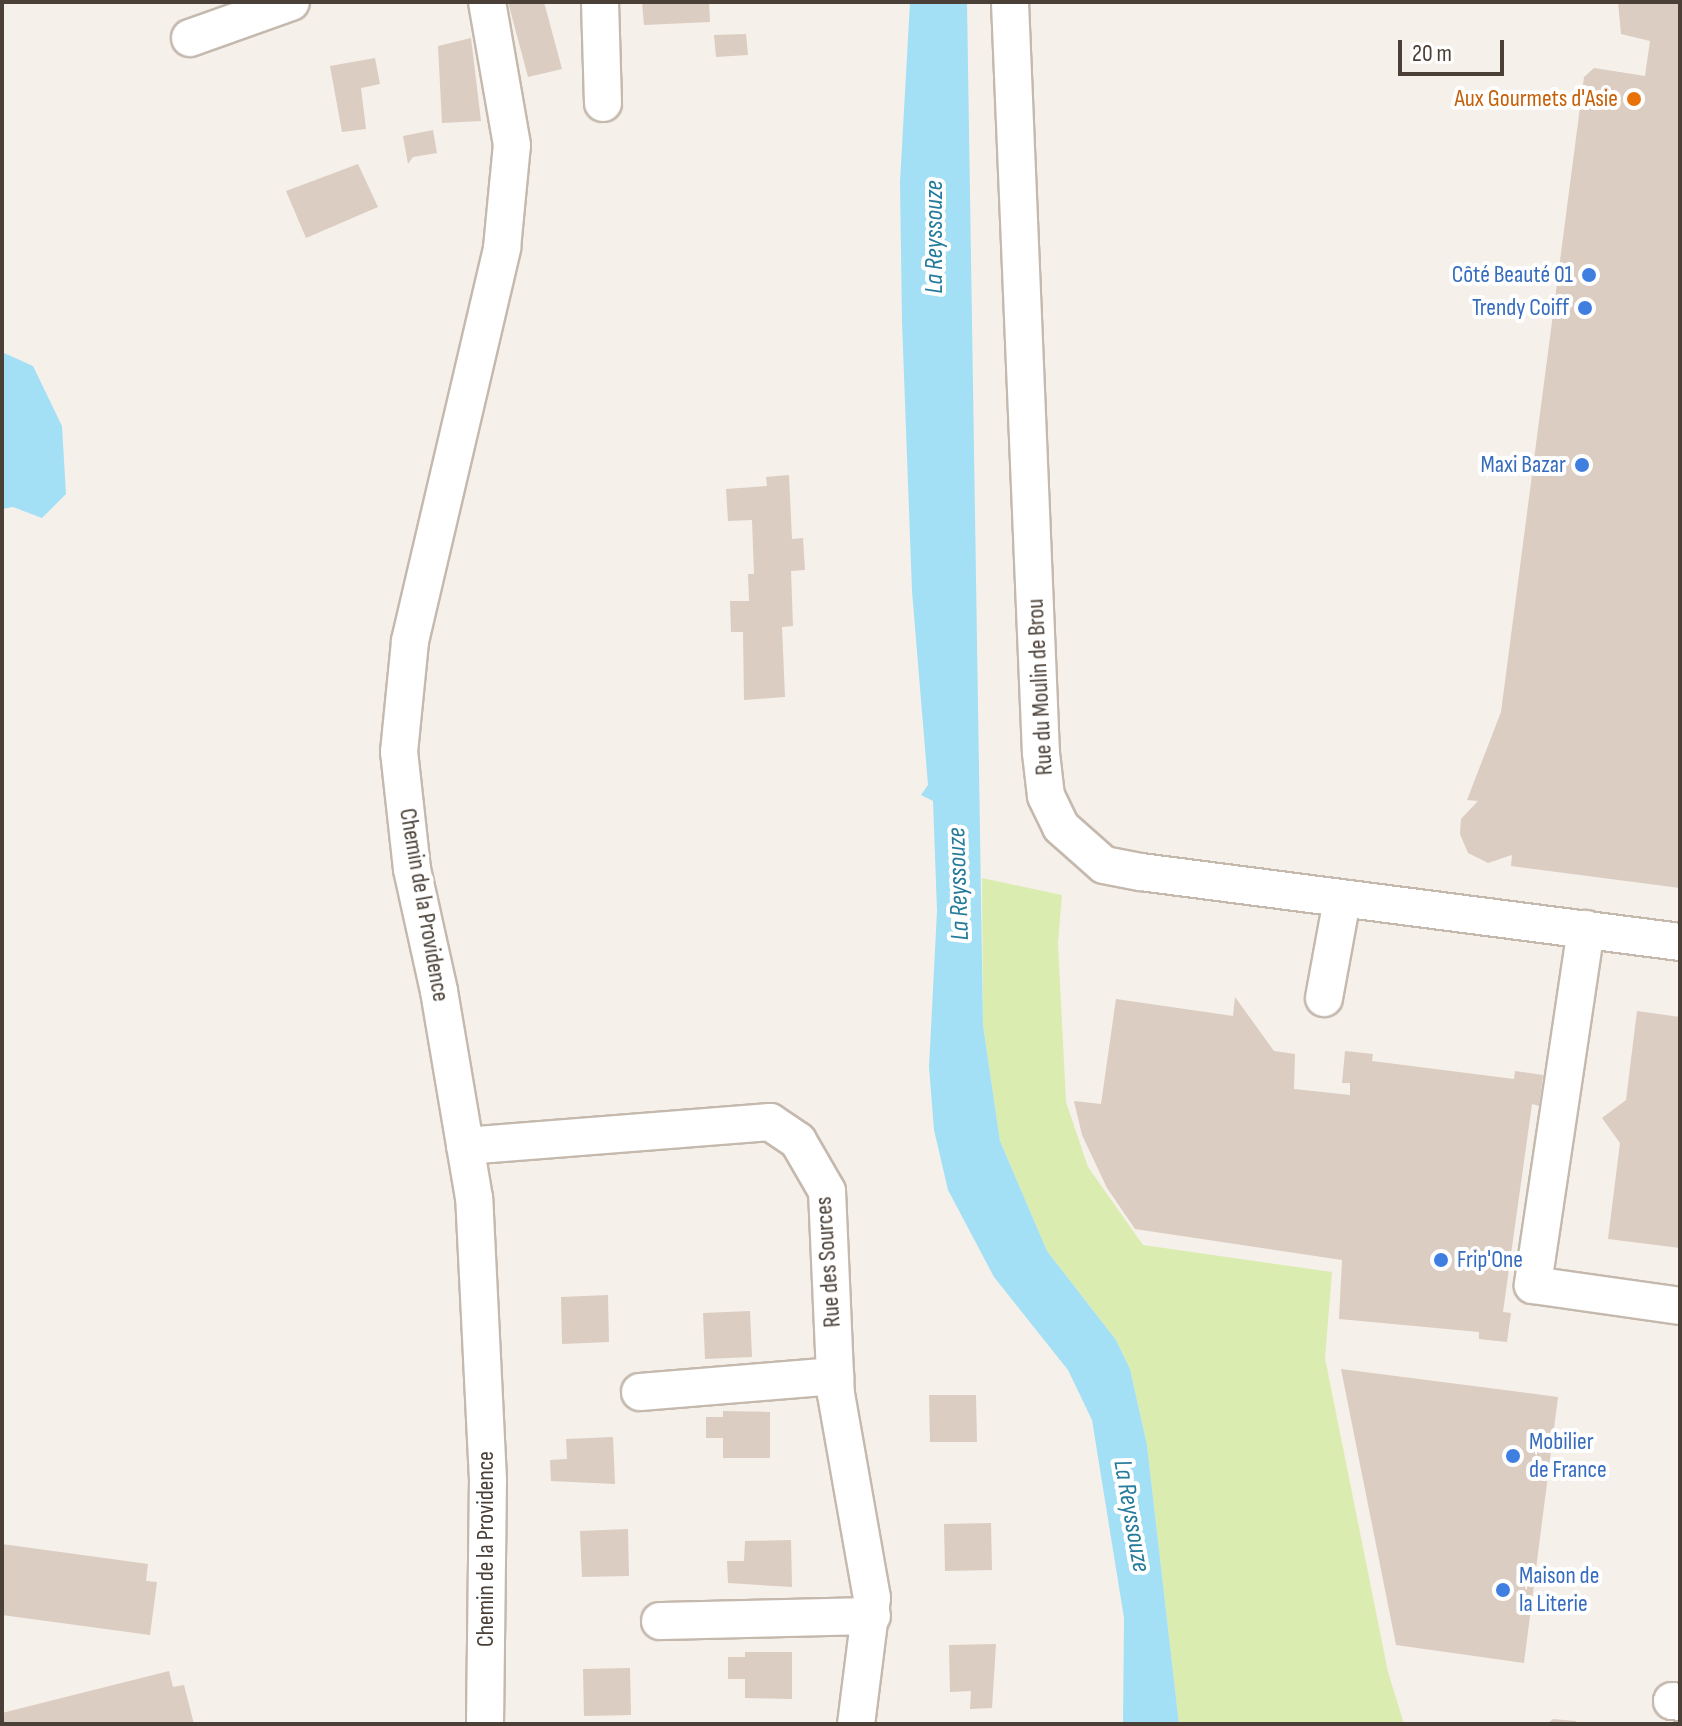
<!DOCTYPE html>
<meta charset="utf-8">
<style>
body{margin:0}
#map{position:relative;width:1682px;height:1726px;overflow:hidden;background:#f6f0ea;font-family:"Sofia Sans Condensed",sans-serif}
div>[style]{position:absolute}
.green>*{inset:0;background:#daecb0}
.water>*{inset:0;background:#a3e0f5}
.building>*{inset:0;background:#dbcdc1}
.roads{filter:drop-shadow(2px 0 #c5b9ae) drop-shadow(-2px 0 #c5b9ae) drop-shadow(0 2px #c5b9ae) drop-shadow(0 -2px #c5b9ae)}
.minor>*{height:36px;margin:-18px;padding:0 18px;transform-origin:18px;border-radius:18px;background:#fff}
.dots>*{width:22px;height:22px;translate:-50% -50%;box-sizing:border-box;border:4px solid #fff;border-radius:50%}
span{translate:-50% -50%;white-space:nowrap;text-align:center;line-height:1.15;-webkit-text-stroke:8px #fff;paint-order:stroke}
.food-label{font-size:24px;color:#c56008}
.right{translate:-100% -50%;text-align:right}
.shop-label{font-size:24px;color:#366cbe}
.left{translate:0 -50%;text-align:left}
.street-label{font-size:24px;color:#4a4037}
.water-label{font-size:26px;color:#247b9b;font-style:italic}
.frame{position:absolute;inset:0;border:4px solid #4a4037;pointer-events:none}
.scale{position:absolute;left:1398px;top:40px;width:106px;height:36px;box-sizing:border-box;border:4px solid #4a4037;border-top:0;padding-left:10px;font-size:24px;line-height:28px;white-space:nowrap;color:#4a4037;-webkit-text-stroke:6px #fff;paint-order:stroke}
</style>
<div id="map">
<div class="green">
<div style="clip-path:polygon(982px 878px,1062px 895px,1058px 943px,1066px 1102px,1088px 1167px,1143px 1245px,1332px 1272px,1325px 1358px,1388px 1672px,1404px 1724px,1179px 1724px,1147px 1445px,1130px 1369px,1116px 1340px,1047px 1251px,1000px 1141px,983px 1025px)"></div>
</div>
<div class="water">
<div style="clip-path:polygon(910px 2px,967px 2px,983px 1025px,1000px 1141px,1047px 1251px,1116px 1340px,1130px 1369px,1147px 1445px,1179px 1724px,1123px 1724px,1124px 1618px,1092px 1420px,1068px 1370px,994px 1277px,948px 1190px,934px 1130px,929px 1067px,937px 911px,933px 801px,921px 795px,928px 785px,912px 591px,902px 322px,900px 182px)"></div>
<div style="clip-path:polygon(2px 352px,33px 366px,62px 426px,66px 494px,42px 518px,13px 507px,2px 509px)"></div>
</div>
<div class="building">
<div style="clip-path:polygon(508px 2px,544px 2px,562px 69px,528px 77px)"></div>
<div style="clip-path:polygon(642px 2px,709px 2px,710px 22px,644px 25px)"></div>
<div style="clip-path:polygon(1618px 2px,1680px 2px,1680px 888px,1511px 866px,1512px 855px,1488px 863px,1468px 853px,1460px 834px,1461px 819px,1478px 801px,1467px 800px,1501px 712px,1584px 77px,1594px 68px,1645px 76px,1650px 41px,1621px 34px)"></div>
<div style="clip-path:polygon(746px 34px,748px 55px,716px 57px,714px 35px)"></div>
<div style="clip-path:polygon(471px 38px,481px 121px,442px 123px,438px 46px)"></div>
<div style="clip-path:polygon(375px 58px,380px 84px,361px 88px,366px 129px,342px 132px,330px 66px)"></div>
<div style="clip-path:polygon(433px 130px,437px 153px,413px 157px,408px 164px,403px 136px)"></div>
<div style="clip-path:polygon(358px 164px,378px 207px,306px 238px,286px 191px)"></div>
<div style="clip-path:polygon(789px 475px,792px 539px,803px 538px,805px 570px,791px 571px,793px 626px,782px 627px,785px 697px,744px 700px,743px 632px,731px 632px,730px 601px,749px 601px,748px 574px,754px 574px,752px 520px,728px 521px,726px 489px,767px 486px,766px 477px)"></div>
<div style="clip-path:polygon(1235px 997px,1274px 1051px,1295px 1054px,1294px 1089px,1350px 1095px,1350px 1083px,1342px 1083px,1345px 1051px,1373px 1054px,1372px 1061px,1514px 1079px,1515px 1071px,1543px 1075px,1539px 1106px,1532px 1104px,1503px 1312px,1511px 1313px,1507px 1342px,1479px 1339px,1479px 1332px,1339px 1319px,1342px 1260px,1135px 1229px,1107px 1188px,1082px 1135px,1074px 1101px,1101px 1104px,1116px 999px,1233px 1016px)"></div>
<div style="clip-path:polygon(1637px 1011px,1680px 1017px,1680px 1248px,1608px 1239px,1620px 1143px,1602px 1118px,1626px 1100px)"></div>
<div style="clip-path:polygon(608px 1295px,609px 1342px,562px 1344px,561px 1297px)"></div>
<div style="clip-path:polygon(750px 1311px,752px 1357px,705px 1359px,703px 1313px)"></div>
<div style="clip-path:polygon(1341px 1369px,1558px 1397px,1524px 1663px,1396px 1645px)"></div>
<div style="clip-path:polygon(929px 1395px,976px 1395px,977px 1442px,930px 1442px)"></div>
<div style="clip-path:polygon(723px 1411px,770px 1412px,770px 1458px,723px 1458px,723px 1438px,706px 1438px,706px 1417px,723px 1417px)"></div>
<div style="clip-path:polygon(613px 1437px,615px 1484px,551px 1481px,550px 1460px,567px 1459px,566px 1439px)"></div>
<div style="clip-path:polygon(991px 1523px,992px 1570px,945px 1571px,944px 1524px)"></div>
<div style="clip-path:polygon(628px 1529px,629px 1576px,582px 1577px,580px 1531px)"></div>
<div style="clip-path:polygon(791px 1540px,792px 1587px,728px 1583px,727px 1561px,744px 1561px,745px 1541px)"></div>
<div style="clip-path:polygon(2px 1544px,148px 1564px,146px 1581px,157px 1582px,150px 1635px,2px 1615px)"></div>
<div style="clip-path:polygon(996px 1644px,992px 1708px,970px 1709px,971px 1691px,950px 1692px,949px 1645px)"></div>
<div style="clip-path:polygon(745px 1652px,792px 1652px,792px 1699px,745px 1698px,745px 1679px,728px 1679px,728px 1657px,745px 1657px)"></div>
<div style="clip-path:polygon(630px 1668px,631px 1715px,584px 1716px,583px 1669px)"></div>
<div style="clip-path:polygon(169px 1671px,173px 1687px,184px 1685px,194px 1724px,2px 1724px,2px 1713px)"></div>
<div style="clip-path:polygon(1553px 1719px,1576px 1721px,1578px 1724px,1547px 1724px)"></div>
</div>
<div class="roads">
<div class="minor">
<div style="left:600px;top:2px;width:101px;rotate:88.3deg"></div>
<div style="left:1010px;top:2px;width:752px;rotate:87.64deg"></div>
<div style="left:1041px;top:753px;width:43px;rotate:83.4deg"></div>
<div style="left:1046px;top:796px;width:34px;rotate:64deg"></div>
<div style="left:1061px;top:827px;width:57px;rotate:41.5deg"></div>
<div style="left:1104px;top:865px;width:38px;rotate:11deg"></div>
<div style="left:1141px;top:872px;width:544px;rotate:7.4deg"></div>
<div style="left:190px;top:38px;width:107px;rotate:-19.6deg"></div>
<div style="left:1586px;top:929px;width:360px;rotate:98.5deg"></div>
<div style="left:1533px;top:1285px;width:148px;rotate:8.1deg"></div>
<div style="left:1324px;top:998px;width:100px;rotate:-79.6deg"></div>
<div style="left:465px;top:1146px;width:306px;rotate:-4.5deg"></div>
<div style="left:770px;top:1122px;width:34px;rotate:34deg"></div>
<div style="left:798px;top:1141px;width:58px;rotate:59.9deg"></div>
<div style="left:827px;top:1191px;width:203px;rotate:87.5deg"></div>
<div style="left:836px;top:1394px;width:207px;rotate:80deg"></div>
<div style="left:872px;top:1598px;width:127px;rotate:97.2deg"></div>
<div style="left:640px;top:1392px;width:196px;rotate:-4.7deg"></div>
<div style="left:660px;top:1621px;width:212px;rotate:-1.4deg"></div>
<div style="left:1672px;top:1701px;width:8px;rotate:7deg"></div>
<div style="left:485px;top:1724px;width:244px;rotate:-89.3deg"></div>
<div style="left:488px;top:1480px;width:282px;rotate:-92.8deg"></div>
<div style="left:474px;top:1198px;width:210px;rotate:-99.6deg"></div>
<div style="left:439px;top:991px;width:125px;rotate:-102.5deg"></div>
<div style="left:412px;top:869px;width:118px;rotate:-96.3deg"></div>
<div style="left:399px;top:752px;width:112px;rotate:-84.3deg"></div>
<div style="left:410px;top:641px;width:404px;rotate:-76.8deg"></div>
<div style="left:502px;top:248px;width:103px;rotate:-84.5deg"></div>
<div style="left:512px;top:145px;width:145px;rotate:-99.9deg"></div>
</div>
</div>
<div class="dots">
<div style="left:1634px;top:99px;background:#e8710a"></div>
<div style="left:1589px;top:275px;background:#3f7fe0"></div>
<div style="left:1585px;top:308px;background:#3f7fe0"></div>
<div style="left:1582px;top:465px;background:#3f7fe0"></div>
<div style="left:1441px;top:1260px;background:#3f7fe0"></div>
<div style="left:1513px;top:1456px;background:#3f7fe0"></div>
<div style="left:1503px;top:1590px;background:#3f7fe0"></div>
</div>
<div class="food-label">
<span class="right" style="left:1618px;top:99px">Aux Gourmets d'Asie</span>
</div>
<div class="shop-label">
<span class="right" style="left:1573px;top:275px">Côté Beauté 01</span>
<span class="right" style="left:1569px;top:308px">Trendy Coiff</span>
<span class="right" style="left:1566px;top:465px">Maxi Bazar</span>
<span class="left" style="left:1457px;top:1260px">Frip'One</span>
<span class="left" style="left:1529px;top:1456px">Mobilier<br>de France</span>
<span class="left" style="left:1519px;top:1590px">Maison de<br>la Literie</span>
</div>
<div class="street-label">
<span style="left:1040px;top:687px;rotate:-93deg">Rue du Moulin de Brou</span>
<span style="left:424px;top:905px;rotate:80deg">Chemin de la Providence</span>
<span style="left:828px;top:1262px;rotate:-94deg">Rue des Sources</span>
<span style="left:486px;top:1549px;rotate:-90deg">Chemin de la Providence</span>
</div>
<div class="water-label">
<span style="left:935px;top:237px;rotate:-90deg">La Reyssouze</span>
<span style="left:959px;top:884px;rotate:-92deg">La Reyssouze</span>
<span style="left:1131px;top:1516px;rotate:80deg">La Reyssouze</span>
</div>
<div class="frame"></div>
<div class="scale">20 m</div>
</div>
